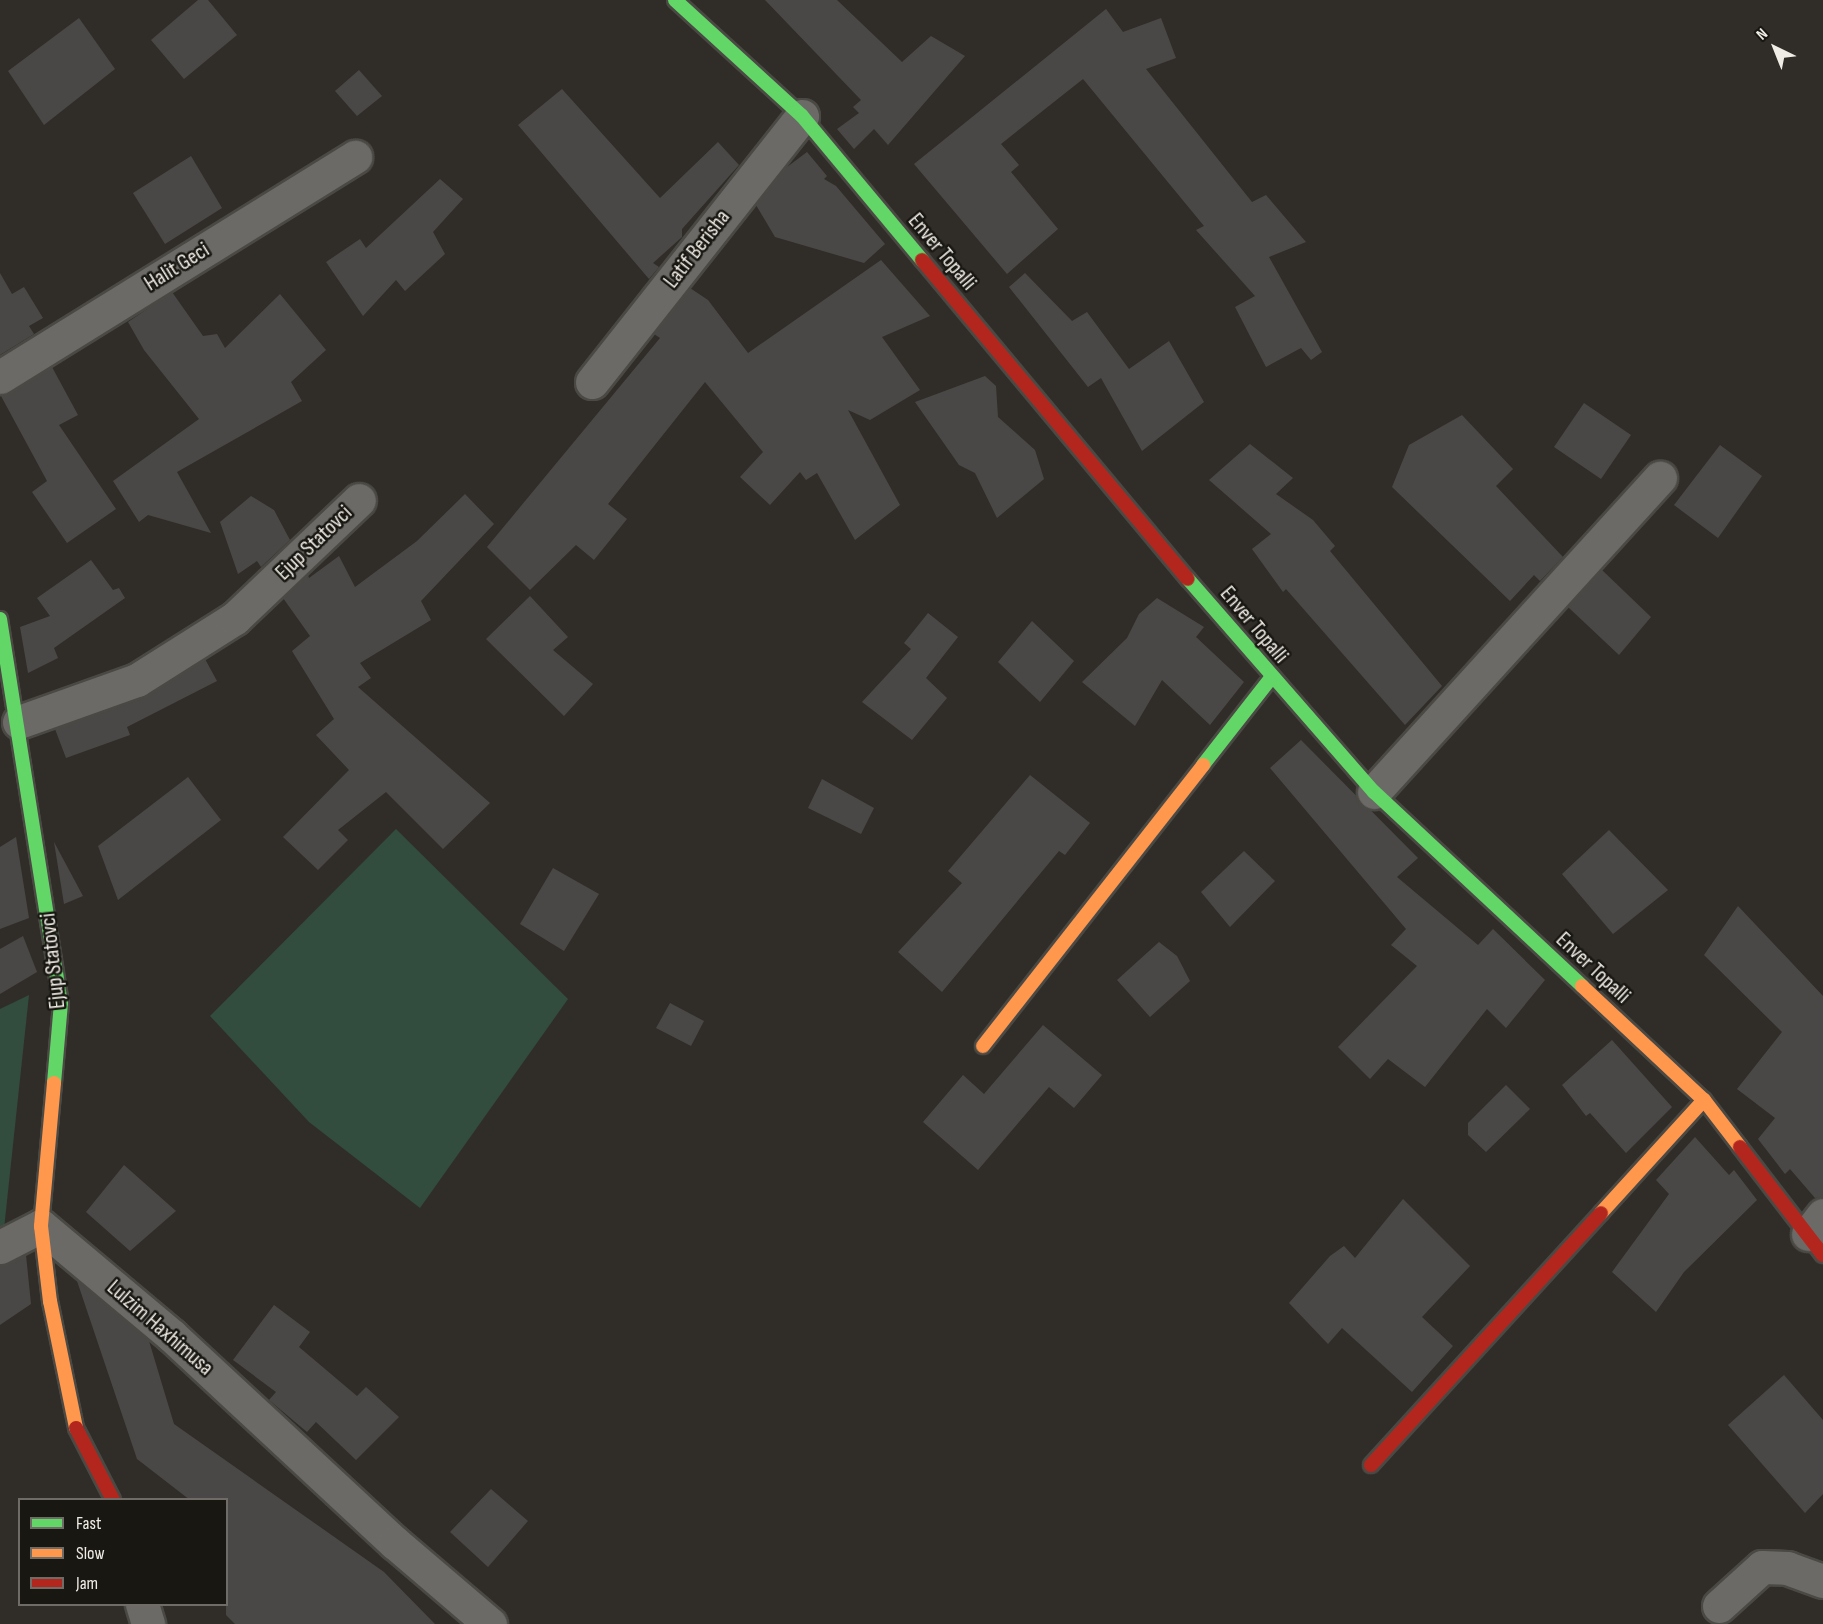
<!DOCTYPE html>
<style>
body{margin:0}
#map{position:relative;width:1823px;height:1624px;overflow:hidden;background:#302d28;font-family:"Sofia Sans Condensed",sans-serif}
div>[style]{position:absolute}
.green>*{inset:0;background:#324c3e}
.building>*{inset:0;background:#4a4847}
.roads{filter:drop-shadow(2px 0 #4b4944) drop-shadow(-2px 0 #4b4944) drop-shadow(0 2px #4b4944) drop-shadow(0 -2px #4b4944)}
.street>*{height:33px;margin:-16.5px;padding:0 16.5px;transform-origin:16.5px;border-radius:16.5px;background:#6c6a67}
.fast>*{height:14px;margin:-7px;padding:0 7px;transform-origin:7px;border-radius:7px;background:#63d668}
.slow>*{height:14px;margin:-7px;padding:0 7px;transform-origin:7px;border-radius:7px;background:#ff974d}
.jam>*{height:14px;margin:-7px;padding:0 7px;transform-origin:7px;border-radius:7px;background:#b3261e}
span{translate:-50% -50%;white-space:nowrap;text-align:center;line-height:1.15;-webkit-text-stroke:5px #191712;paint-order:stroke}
.street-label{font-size:22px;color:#f0ece6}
.legend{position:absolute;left:18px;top:1498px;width:210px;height:108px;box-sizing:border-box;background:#191712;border:2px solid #6f6c67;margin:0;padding:8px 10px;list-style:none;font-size:18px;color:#f0ece6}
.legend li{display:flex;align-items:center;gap:12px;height:30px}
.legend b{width:30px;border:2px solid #6f6c67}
.north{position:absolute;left:1745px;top:18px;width:60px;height:60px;-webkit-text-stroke:4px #191712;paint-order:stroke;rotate:317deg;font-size:16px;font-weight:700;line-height:24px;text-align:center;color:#f0ece6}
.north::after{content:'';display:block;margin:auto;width:21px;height:27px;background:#f0ece6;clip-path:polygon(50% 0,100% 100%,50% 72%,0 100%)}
</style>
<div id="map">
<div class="green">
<div style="clip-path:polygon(396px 829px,568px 999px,420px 1208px,309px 1122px,210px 1016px)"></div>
<div style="clip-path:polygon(29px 995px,4px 1229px,0 1232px,0 1009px)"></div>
</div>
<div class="building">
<div style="clip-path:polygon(198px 0,208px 0,237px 35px,184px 79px,151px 40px)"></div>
<div style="clip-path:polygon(765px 0,837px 0,902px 62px,931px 36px,965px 56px,888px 145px,874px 129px,854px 149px,837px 129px,859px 113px,853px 107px,861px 100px)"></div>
<div style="clip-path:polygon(1106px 9px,1123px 32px,1161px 18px,1176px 58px,1146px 69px,1252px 202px,1266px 195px,1306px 242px,1269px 257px,1322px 352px,1311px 360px,1301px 348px,1266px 367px,1235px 307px,1255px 296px,1196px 230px,1204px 226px,1083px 79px,1001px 144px,1019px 165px,1011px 172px,1058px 229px,1007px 274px,914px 164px)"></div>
<div style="clip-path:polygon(79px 18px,115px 69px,44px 125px,8px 71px)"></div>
<div style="clip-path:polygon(359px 70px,382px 96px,357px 116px,335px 91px)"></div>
<div style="clip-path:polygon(562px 89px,660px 198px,718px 142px,739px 165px,682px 229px,682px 237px,653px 263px,659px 267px,649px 279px,518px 125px)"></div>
<div style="clip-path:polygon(807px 152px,827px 176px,824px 179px,836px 186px,885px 244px,864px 263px,775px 237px,756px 205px,783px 170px)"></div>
<div style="clip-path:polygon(191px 156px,222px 208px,165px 244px,133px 193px)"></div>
<div style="clip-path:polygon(440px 179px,463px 199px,433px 232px,445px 254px,405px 291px,396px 280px,363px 316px,326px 262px,360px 239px,366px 248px)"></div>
<div style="clip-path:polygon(881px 260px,930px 316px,882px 337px,920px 390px,870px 420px,848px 410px,900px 505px,855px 540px,817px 473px,806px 480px,800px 472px,770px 505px,740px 477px,763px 452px,705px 382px,608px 504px,627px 519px,594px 560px,576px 545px,530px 590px,487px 547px,660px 338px,654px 334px,690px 288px,708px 300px,748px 353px)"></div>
<div style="clip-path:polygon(0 273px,12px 294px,24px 287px,43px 318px,29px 326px,34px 334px,0 355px)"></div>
<div style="clip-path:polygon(1025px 273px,1072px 321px,1087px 312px,1129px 369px,1169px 341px,1204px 402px,1142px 451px,1101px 378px,1088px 387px,1009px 287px)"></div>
<div style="clip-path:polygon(172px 292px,203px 336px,217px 334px,225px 348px,280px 294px,326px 350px,291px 382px,302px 401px,177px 472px,211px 533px,148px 515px,139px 522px,113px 481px,199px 419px,144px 350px,128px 322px)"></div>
<div style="clip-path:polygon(52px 367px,78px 415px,59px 425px,116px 509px,67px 543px,32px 492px,47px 481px,1px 396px)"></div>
<div style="clip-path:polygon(985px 376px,996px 386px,998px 417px,1035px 450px,1044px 479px,997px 518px,975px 473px,959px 465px,915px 402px)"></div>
<div style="clip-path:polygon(1584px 403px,1631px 435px,1601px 479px,1554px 447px)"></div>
<div style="clip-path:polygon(1462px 415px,1513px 469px,1496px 486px,1563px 557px,1540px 581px,1534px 575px,1510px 601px,1392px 487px,1409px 445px)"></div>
<div style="clip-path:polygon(1250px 444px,1293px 478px,1276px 494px,1313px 520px,1335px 546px,1330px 551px,1442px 686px,1405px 725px,1286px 589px,1283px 592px,1252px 549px,1271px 534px,1209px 480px)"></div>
<div style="clip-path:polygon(1720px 445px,1762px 476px,1718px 538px,1674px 505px)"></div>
<div style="clip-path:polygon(465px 494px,494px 524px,421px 601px,431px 620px,360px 663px,371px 678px,358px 687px,490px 803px,443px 849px,386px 792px,338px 830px,348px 840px,318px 870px,283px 837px,349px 770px,316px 735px,334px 719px,292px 651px,310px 636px,283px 598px,308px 575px,309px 578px,339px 556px,355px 587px,417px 541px)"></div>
<div style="clip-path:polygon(251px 496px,274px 510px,290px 540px,261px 567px,257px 561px,238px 574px,220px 522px)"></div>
<div style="clip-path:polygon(91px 560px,113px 590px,119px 588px,125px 598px,54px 648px,58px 658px,28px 673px,20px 627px,50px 616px,37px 598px)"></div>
<div style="clip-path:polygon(1602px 570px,1651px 617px,1619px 655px,1568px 607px)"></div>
<div style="clip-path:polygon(530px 596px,568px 637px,553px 650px,593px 684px,564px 716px,486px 639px)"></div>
<div style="clip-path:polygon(1157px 598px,1204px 627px,1196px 637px,1244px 682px,1210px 725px,1162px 680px,1135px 726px,1082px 682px,1127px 638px,1139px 614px)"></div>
<div style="clip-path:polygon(928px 613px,958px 637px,926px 678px,947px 698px,912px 740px,862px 702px,911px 649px,904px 643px)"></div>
<div style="clip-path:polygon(1032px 621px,1074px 661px,1040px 702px,998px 662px)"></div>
<div style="clip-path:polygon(205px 659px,217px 681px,127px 727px,130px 735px,66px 758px,55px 729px,144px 698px)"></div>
<div style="clip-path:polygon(1301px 740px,1418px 858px,1397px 877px,1478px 945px,1493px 929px,1545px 980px,1506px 1028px,1487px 1009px,1425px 1087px,1388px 1059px,1370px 1079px,1338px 1047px,1417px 966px,1391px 945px,1406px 929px,1270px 768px)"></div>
<div style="clip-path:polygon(1030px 775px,1090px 823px,1065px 855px,1059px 851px,942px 992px,898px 952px,962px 883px,948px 871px)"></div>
<div style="clip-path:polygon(188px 777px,221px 820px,118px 900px,98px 846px)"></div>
<div style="clip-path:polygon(822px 779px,874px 808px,861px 834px,808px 808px)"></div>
<div style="clip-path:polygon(1609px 830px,1668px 890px,1613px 934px,1562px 874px)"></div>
<div style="clip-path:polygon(16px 837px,29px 918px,0 929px,0 847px)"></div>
<div style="clip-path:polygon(54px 842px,83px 896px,64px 904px)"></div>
<div style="clip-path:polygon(1244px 851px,1275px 881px,1230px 927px,1201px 892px)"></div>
<div style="clip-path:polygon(553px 868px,599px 894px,564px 951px,520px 924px)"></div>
<div style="clip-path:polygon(1738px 906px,1823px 996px,1823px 1197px,1815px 1198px,1790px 1169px,1785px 1174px,1758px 1139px,1775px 1118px,1737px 1089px,1782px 1032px,1704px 955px)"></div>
<div style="clip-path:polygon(23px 936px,37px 972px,0 994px,0 949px)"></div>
<div style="clip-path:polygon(1159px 942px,1177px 956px,1190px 981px,1150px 1017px,1117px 980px)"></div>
<div style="clip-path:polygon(670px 1003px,704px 1021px,691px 1046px,656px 1028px)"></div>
<div style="clip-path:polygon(1043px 1025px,1102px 1075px,1074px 1108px,1049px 1087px,978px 1170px,923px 1122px,963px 1075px,984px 1094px)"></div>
<div style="clip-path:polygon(1612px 1040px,1672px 1107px,1626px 1153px,1590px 1113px,1586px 1116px,1562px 1085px)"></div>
<div style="clip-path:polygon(1506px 1085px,1530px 1109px,1486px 1152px,1468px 1135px,1468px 1123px)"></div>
<div style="clip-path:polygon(1695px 1137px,1729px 1175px,1734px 1170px,1757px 1200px,1684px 1272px,1656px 1312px,1612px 1272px,1669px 1194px,1656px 1180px)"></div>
<div style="clip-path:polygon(124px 1165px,176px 1211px,130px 1251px,86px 1212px)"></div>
<div style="clip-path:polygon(1403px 1199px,1470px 1266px,1422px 1317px,1453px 1346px,1412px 1392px,1342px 1328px,1328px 1344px,1289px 1303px,1330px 1256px,1344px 1246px,1355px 1258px)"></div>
<div style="clip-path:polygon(26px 1255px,31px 1304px,0 1325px,0 1266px)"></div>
<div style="clip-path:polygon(77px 1281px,149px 1341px,174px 1424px,384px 1572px,435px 1624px,235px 1624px,226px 1615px,226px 1500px,190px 1500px,137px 1459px)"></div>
<div style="clip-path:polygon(274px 1305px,310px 1332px,299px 1347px,357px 1396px,366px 1387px,399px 1417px,356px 1460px,316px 1422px,307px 1432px,269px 1400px,276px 1392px,233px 1360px)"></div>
<div style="clip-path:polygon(1784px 1375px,1823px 1420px,1823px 1494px,1805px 1513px,1728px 1425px)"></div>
<div style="clip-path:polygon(491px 1489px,528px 1521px,488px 1567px,450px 1532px)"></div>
</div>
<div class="roads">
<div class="street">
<div style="left:0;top:377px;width:418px;rotate:-31.8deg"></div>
<div style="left:592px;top:382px;width:339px;rotate:-51.7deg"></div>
<div style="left:19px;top:722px;width:125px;rotate:-19.6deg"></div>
<div style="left:137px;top:680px;width:116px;rotate:-32.3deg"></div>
<div style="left:235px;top:618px;width:171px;rotate:-43.6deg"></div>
<div style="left:1374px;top:792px;width:425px;rotate:-47.7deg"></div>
<div style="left:1808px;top:1234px;width:24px;rotate:-52deg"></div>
<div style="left:0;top:1247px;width:46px;rotate:-27.1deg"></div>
<div style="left:41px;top:1226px;width:171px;rotate:40deg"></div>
<div style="left:172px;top:1336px;width:304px;rotate:42.9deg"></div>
<div style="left:395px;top:1543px;width:125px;rotate:40.5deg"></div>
<div style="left:142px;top:1604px;width:21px;rotate:73deg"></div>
<div style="left:1719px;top:1606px;width:58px;rotate:-42.2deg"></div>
<div style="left:1762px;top:1567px;width:25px;rotate:2deg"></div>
<div style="left:1787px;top:1568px;width:38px;rotate:20deg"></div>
</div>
<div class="fast">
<div style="left:675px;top:0;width:172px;rotate:42.4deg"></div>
<div style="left:802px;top:116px;width:187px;rotate:50.2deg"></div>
<div style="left:1188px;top:579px;width:283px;rotate:48.9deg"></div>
<div style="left:1374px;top:792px;width:284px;rotate:43deg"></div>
<div style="left:0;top:619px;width:389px;rotate:81deg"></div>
<div style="left:61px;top:1003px;width:80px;rotate:95deg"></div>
<div style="left:1203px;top:765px;width:110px;rotate:-52deg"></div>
</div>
<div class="slow">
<div style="left:1582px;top:986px;width:167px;rotate:43.1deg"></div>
<div style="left:1704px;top:1100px;width:59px;rotate:52.5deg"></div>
<div style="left:983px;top:1046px;width:357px;rotate:-51.9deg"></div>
<div style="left:54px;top:1083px;width:144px;rotate:95.2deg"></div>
<div style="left:41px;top:1226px;width:76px;rotate:83.2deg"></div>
<div style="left:50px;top:1301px;width:130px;rotate:78.4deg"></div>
<div style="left:1601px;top:1213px;width:153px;rotate:-47.7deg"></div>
</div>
<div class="jam">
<div style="left:922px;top:260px;width:415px;rotate:50.2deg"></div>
<div style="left:1740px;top:1147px;width:136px;rotate:52.5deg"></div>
<div style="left:76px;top:1428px;width:81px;rotate:62.8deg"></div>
<div style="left:1371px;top:1465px;width:341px;rotate:-47.6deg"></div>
</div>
</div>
<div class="street-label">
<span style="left:697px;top:249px;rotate:-52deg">Latif Berisha</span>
<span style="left:942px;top:252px;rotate:50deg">Enver Topalli</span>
<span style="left:177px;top:267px;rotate:-32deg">Halit Geci</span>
<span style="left:314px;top:543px;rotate:-44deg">Ejup Statovci</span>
<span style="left:1254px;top:625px;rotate:50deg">Enver Topalli</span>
<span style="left:53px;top:961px;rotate:-96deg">Ejup Statovci</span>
<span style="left:1593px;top:968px;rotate:43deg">Enver Topalli</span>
<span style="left:160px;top:1328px;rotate:41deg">Lulzim Haxhimusa</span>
</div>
<ul class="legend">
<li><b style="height:8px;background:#63d668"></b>Fast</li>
<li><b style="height:8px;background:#ff974d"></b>Slow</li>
<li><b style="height:8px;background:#b3261e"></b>Jam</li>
</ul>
<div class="north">N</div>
</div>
